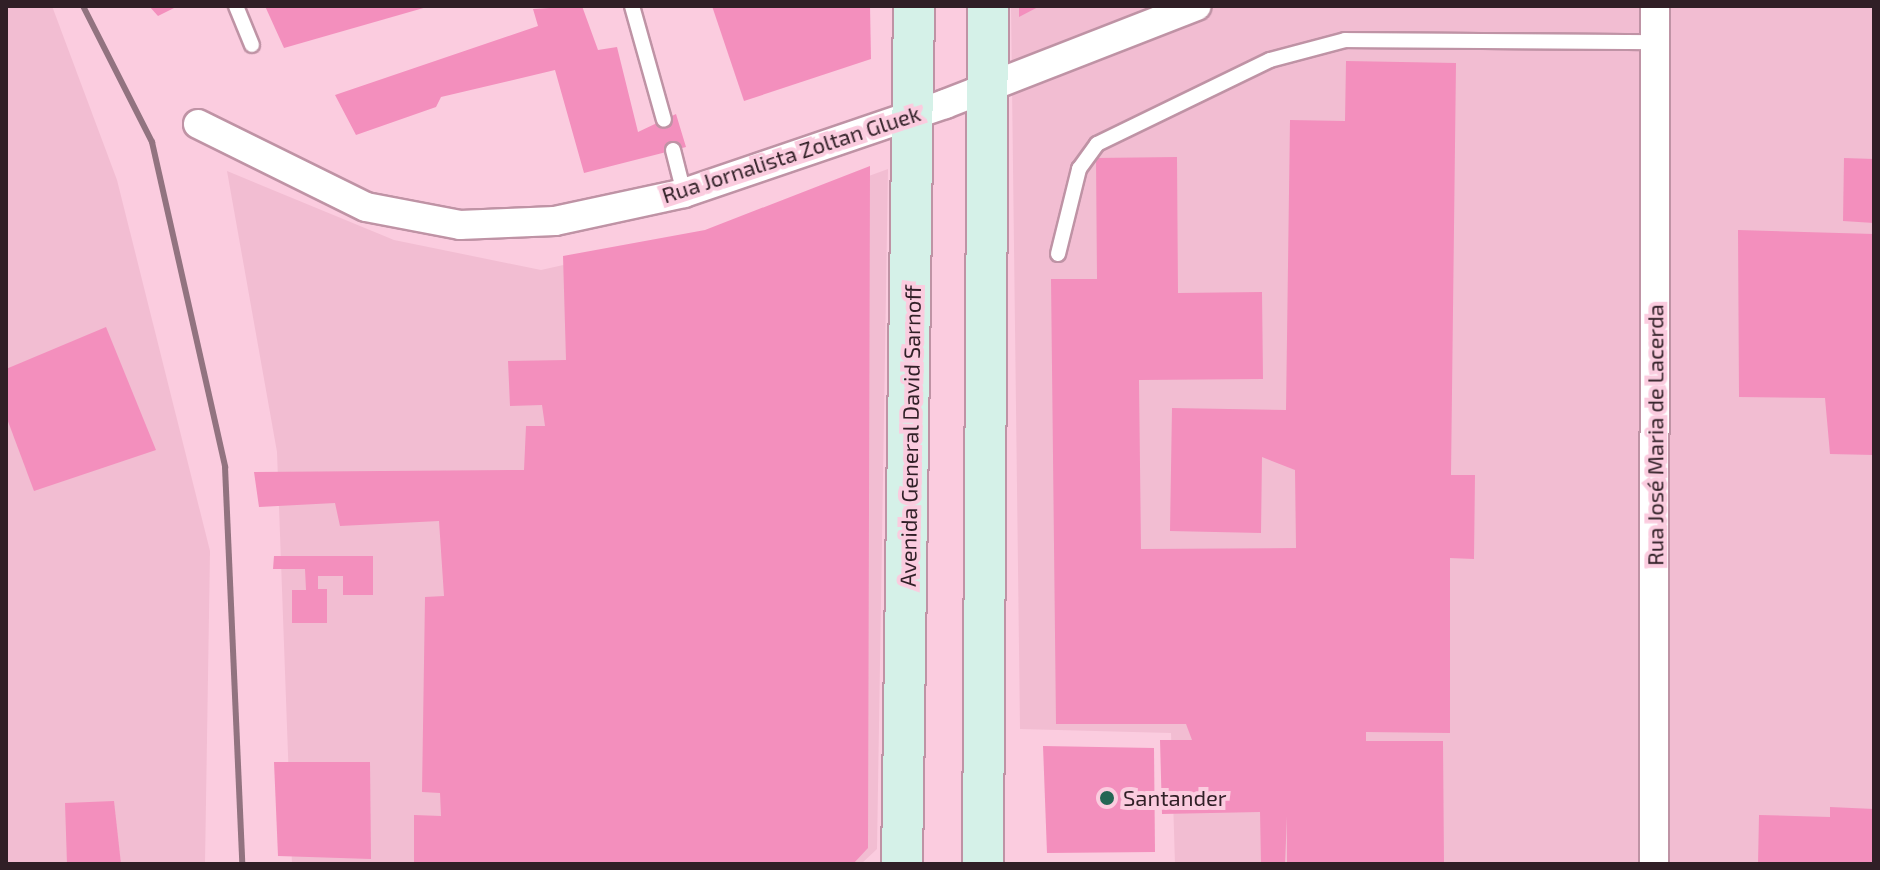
<!DOCTYPE html>
<meta charset="utf-8">
<style>
body{margin:0}
#map{position:relative;width:1880px;height:870px;overflow:hidden;background:#fbccdf;font-family:"Exo 2",sans-serif}
div>[style]{position:absolute}
.built>*{inset:0;background:#f2bdd2}
.building>*{inset:0;background:#f38fbd}
.roads{filter:drop-shadow(2px 0 #bf93a5) drop-shadow(-2px 0 #bf93a5) drop-shadow(0 2px #bf93a5) drop-shadow(0 -2px #bf93a5)}
.lane>*{height:14px;margin:-7px;padding:0 7px;transform-origin:7px;border-radius:7px;background:#fff}
.street>*{height:28px;margin:-14px;padding:0 14px;transform-origin:14px;border-radius:14px;background:#fff}
.secondary>*{height:40px;margin:-20px;padding:0 20px;transform-origin:20px;border-radius:20px;background:#d5f1e8}
.rail>*{height:6px;margin:-3px;padding:0 3px;transform-origin:3px;border-radius:3px;background:#927380}
.dots>*{width:22px;height:22px;translate:-50% -50%;box-sizing:border-box;border:4px solid #fbccdf;border-radius:50%}
span{translate:-50% -50%;white-space:nowrap;text-align:center;line-height:1.15;-webkit-text-stroke:8px #fbccdf;paint-order:stroke}
.street-label{font-size:22px;color:#301f26}
.poi-label{font-size:22px;color:#301f26}
.left{translate:0 -50%;text-align:left}
.frame{position:absolute;inset:0;border:8px solid #301f26;pointer-events:none}
</style>
<div id="map">
<div class="built">
<div style="clip-path:polygon(6px 6px,52px 6px,117px 180px,210px 551px,205px 864px,6px 864px)"></div>
<div style="clip-path:polygon(1011px 6px,1874px 6px,1874px 864px,1175px 864px,1171px 733px,1020px 729px)"></div>
<div style="clip-path:polygon(888px 169px,877px 849px,861px 864px,292px 864px,277px 452px,227px 171px,394px 240px,541px 270px,724px 229px)"></div>
</div>
<div class="building">
<div style="clip-path:polygon(149px 6px,178px 6px,158px 16px)"></div>
<div style="clip-path:polygon(265px 6px,427px 6px,427px 7px,284px 48px)"></div>
<div style="clip-path:polygon(582px 6px,598px 50px,617px 47px,638px 132px,676px 114px,686px 147px,584px 173px,555px 70px,441px 97px,436px 107px,356px 135px,335px 95px,538px 26px,533px 9px)"></div>
<div style="clip-path:polygon(712px 6px,870px 6px,871px 59px,744px 101px)"></div>
<div style="clip-path:polygon(1019px 6px,1040px 6px,1019px 17px)"></div>
<div style="clip-path:polygon(1346px 61px,1456px 63px,1451px 475px,1475px 475px,1474px 559px,1450px 558px,1450px 733px,1366px 732px,1366px 741px,1443px 741px,1444px 864px,1287px 864px,1287px 816px,1285px 864px,1261px 864px,1260px 812px,1162px 814px,1160px 740px,1192px 740px,1186px 724px,1056px 724px,1051px 279px,1097px 279px,1096px 158px,1177px 157px,1178px 293px,1262px 292px,1263px 379px,1139px 380px,1141px 549px,1296px 548px,1295px 470px,1262px 457px,1261px 533px,1170px 531px,1172px 408px,1286px 410px,1290px 120px,1345px 121px)"></div>
<div style="clip-path:polygon(1844px 158px,1874px 159px,1874px 223px,1843px 221px)"></div>
<div style="clip-path:polygon(870px 166px,868px 848px,853px 864px,414px 864px,414px 815px,441px 816px,440px 793px,422px 792px,425px 597px,444px 596px,439px 521px,340px 526px,335px 503px,259px 507px,254px 472px,524px 470px,526px 426px,545px 426px,542px 405px,510px 406px,508px 361px,566px 360px,563px 256px,705px 230px)"></div>
<div style="clip-path:polygon(1738px 230px,1874px 234px,1874px 455px,1830px 454px,1825px 398px,1739px 397px)"></div>
<div style="clip-path:polygon(106px 327px,156px 450px,34px 491px,6px 416px,6px 369px)"></div>
<div style="clip-path:polygon(274px 556px,373px 556px,373px 595px,343px 595px,343px 576px,318px 576px,318px 589px,327px 589px,327px 623px,292px 623px,292px 590px,306px 590px,305px 569px,273px 569px)"></div>
<div style="clip-path:polygon(1043px 746px,1154px 748px,1155px 852px,1047px 853px)"></div>
<div style="clip-path:polygon(274px 762px,370px 762px,371px 859px,278px 856px)"></div>
<div style="clip-path:polygon(114px 801px,121px 864px,67px 864px,65px 803px)"></div>
<div style="clip-path:polygon(1830px 807px,1874px 809px,1874px 864px,1758px 864px,1759px 815px,1830px 817px)"></div>
</div>
<div class="roads">
<div class="lane">
<div style="left:236px;top:6px;width:42px;rotate:67.7deg"></div>
<div style="left:632px;top:6px;width:118px;rotate:74.3deg"></div>
<div style="left:673px;top:150px;width:44px;rotate:75.7deg"></div>
<div style="left:1058px;top:254px;width:88px;rotate:-76.1deg"></div>
<div style="left:1079px;top:169px;width:31px;rotate:-54deg"></div>
<div style="left:1097px;top:144px;width:192px;rotate:-25.9deg"></div>
<div style="left:1270px;top:60px;width:78px;rotate:-14.9deg"></div>
<div style="left:1345px;top:40px;width:310px;rotate:0.4deg"></div>
</div>
<div class="street">
<div style="left:198px;top:124px;width:187px;rotate:26.3deg"></div>
<div style="left:366px;top:207px;width:96px;rotate:10.8deg"></div>
<div style="left:460px;top:225px;width:95px;rotate:-2.4deg"></div>
<div style="left:555px;top:221px;width:132px;rotate:-12.2deg"></div>
<div style="left:684px;top:193px;width:276px;rotate:-18.8deg"></div>
<div style="left:945px;top:104px;width:270px;rotate:-21.3deg"></div>
<div style="left:1654px;top:864px;width:858px;rotate:-89.93deg"></div>
</div>
<div class="secondary">
<div style="left:902px;top:864px;width:858px;rotate:-89.2deg"></div>
<div style="left:983px;top:864px;width:858px;rotate:-89.67deg"></div>
</div>
</div>
<div class="rail">
<div style="left:83px;top:6px;width:153px;rotate:63.1deg"></div>
<div style="left:152px;top:142px;width:333px;rotate:77.3deg"></div>
<div style="left:225px;top:467px;width:397px;rotate:87.5deg"></div>
</div>
<div class="dots">
<div style="left:1107px;top:798px;background:#256654"></div>
</div>
<div class="street-label">
<span style="left:791px;top:154px;rotate:-18deg">Rua Jornalista Zoltan Gluek</span>
<span style="left:1655px;top:435px;rotate:-90deg">Rua José Maria de Lacerda</span>
<span style="left:910px;top:436px;rotate:-89deg">Avenida General David Sarnoff</span>
</div>
<div class="poi-label">
<span class="left" style="left:1123px;top:798px">Santander</span>
</div>
<div class="frame"></div>
</div>
